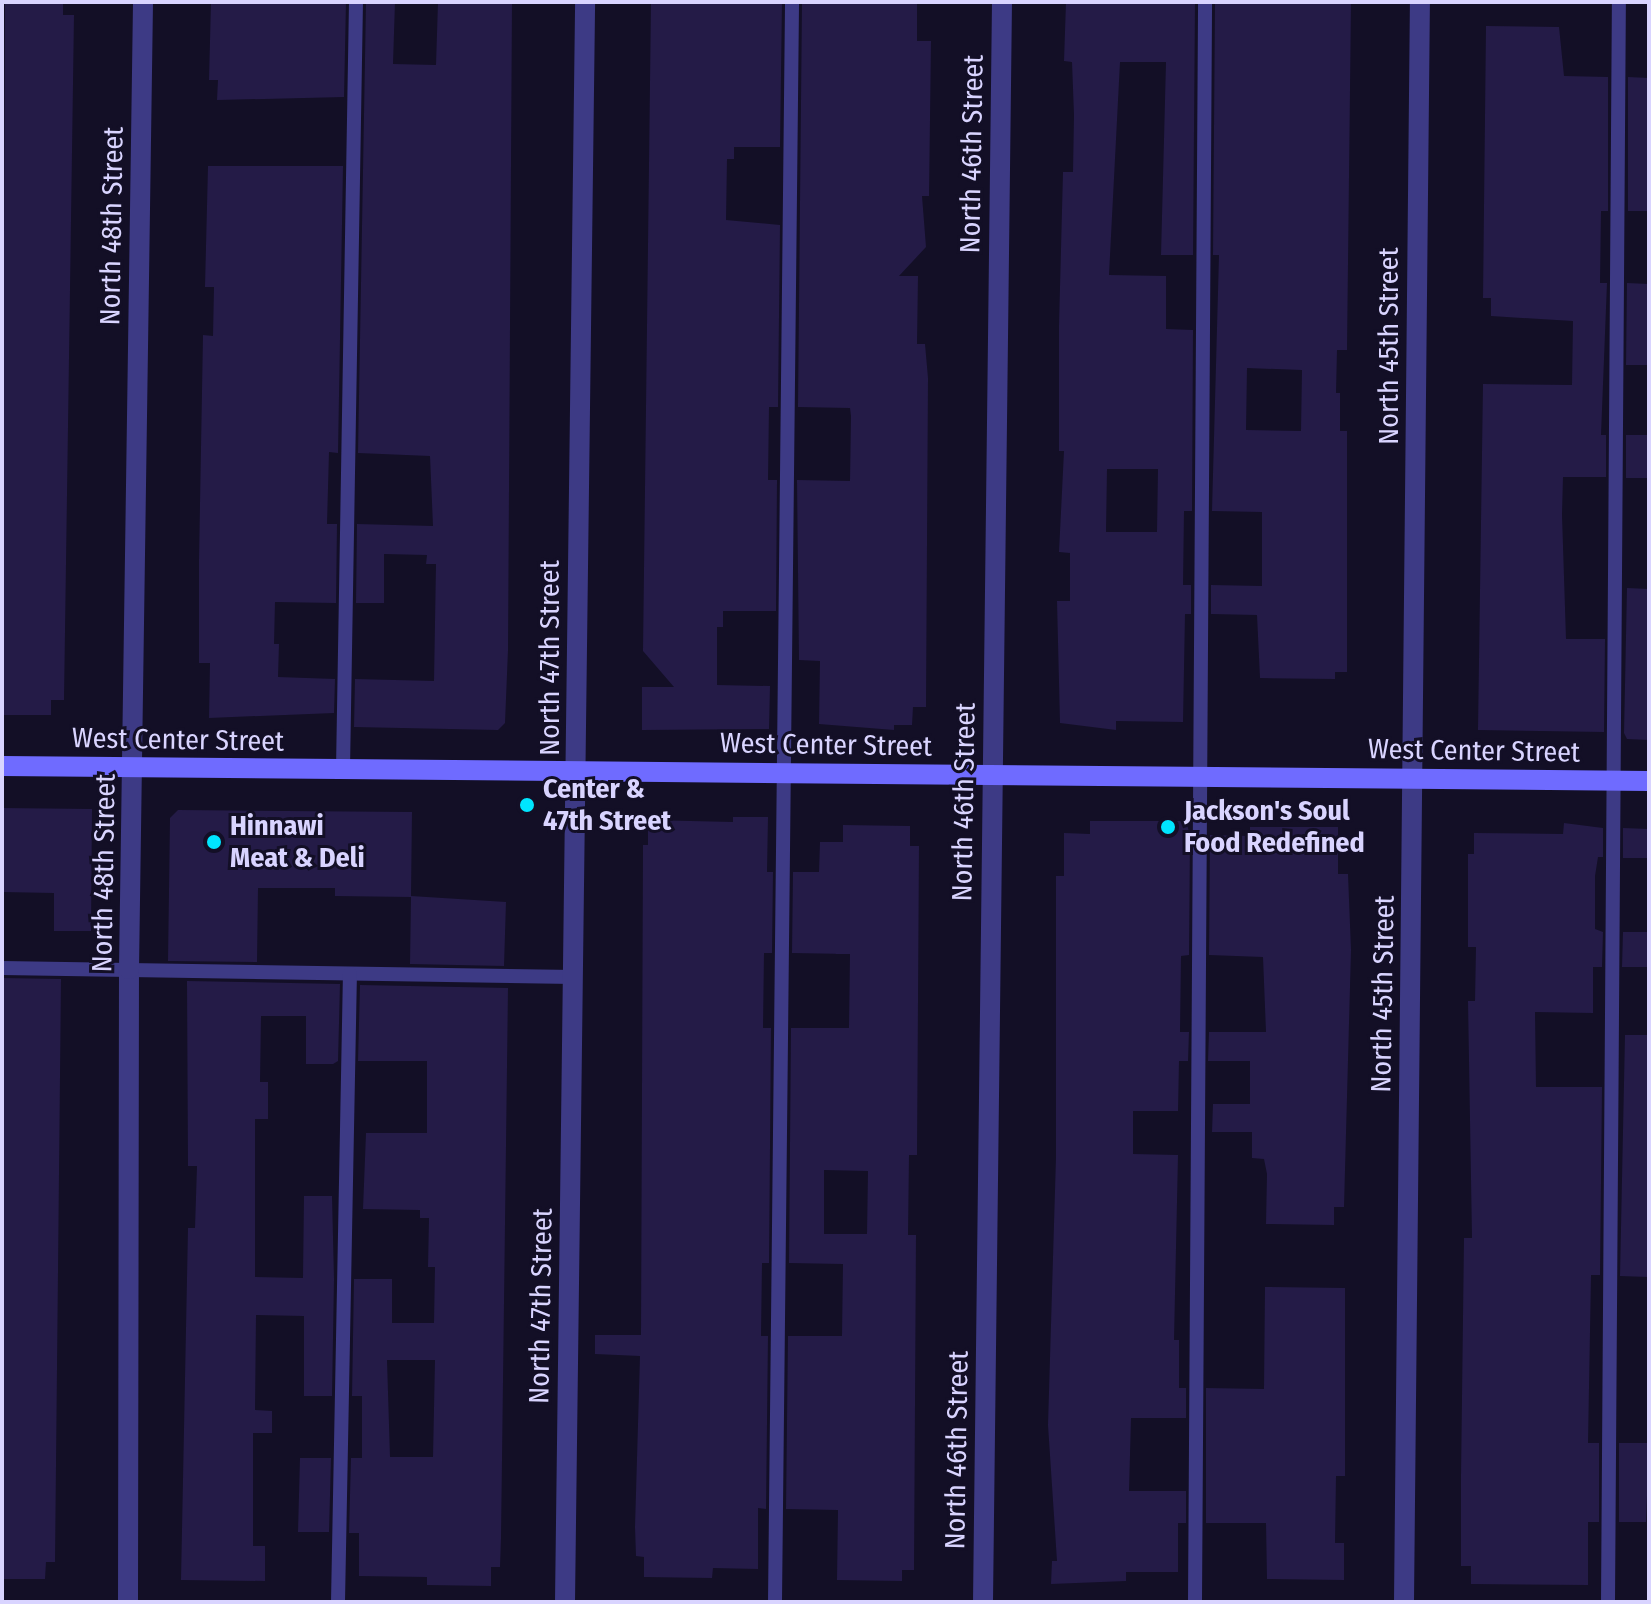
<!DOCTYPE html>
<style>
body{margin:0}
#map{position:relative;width:1651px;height:1604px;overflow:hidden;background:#130f26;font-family:"Fira Sans Condensed",sans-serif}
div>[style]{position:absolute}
.building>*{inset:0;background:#241b47}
.lane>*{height:14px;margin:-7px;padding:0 7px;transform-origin:7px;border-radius:7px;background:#3d3a85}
.street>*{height:20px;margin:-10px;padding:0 10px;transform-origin:10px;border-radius:10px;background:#3d3a85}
.secondary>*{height:20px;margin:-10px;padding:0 10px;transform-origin:10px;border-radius:10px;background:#6f6bff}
.dots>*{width:22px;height:22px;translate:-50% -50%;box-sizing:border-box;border:4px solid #130f26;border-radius:50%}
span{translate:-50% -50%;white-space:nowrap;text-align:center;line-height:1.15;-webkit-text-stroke:6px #130f26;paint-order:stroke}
.street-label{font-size:28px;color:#d9d4ff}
.poi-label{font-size:28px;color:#d9d4ff;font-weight:700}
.left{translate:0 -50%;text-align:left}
.frame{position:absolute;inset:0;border:4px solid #d9d4ff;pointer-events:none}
</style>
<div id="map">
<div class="building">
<div style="clip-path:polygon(5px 2px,63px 2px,63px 15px,74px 15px,64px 700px,51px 700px,51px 715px,2px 715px)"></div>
<div style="clip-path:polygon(211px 2px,346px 2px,344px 97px,217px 100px,218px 80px,209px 80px)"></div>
<div style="clip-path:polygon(366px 2px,395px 2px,393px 64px,436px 65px,438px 2px,512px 2px,508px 650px,505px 723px,498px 730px,354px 727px,355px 679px,434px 681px,436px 564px,426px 564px,427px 555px,384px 554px,384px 603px,356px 603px,357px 524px,433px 526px,430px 456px,358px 453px)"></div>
<div style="clip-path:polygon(651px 2px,782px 2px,780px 147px,734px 147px,734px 159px,727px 159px,726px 220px,780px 225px,778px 407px,769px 407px,768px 480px,777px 480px,776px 611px,723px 611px,723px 627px,717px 627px,717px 685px,770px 686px,769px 729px,642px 730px,642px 687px,674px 687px,643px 651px)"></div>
<div style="clip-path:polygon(802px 2px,917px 2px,917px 41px,931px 41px,929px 196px,922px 196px,926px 247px,899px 276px,918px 276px,917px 344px,925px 344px,928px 378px,926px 707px,913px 707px,912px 725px,894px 725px,894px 730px,819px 724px,820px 661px,799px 660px,797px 480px,850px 481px,851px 416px,850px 408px,798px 407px)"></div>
<div style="clip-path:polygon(evenodd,1066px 2px,1195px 2px,1193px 255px,1161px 255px,1166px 62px,1120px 62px,1109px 275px,1166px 276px,1166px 329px,1193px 330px,1192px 511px,1184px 511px,1183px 585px,1191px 585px,1191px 614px,1185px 614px,1183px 722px,1116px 721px,1116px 730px,1060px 723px,1057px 601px,1070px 601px,1070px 553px,1059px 552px,1064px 451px,1059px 451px,1059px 326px,1063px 172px,1073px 172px,1074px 115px,1072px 62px,1064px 61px,1066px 2px,1107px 469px,1158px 469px,1157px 532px,1106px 532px,1107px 469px)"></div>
<div style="clip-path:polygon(evenodd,1215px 2px,1351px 2px,1347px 350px,1337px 350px,1336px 393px,1340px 393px,1340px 431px,1347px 431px,1347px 672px,1335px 672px,1335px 679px,1260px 678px,1257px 615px,1211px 614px,1211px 585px,1262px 586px,1262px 512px,1212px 511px,1219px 255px,1213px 255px,1215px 2px,1247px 368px,1302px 370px,1301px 431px,1246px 430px,1247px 368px)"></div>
<div style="clip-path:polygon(1486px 26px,1559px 27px,1564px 76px,1608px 77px,1608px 211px,1601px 211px,1600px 283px,1607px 283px,1601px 435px,1606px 435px,1606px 477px,1563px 477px,1562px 515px,1566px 639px,1605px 639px,1604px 732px,1478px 730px,1483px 384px,1572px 385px,1573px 321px,1491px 316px,1491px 298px,1483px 298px)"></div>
<div style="clip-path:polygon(1628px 77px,1649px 78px,1649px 211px,1628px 211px)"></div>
<div style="clip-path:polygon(208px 166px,343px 166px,338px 453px,329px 452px,327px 524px,337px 524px,336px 603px,275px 602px,274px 644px,279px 644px,278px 677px,335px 679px,334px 713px,209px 718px,210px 663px,199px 663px,199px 561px,203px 335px,213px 336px,214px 287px,205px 287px)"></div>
<div style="clip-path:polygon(1627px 283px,1649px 284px,1649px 365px,1626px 365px)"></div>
<div style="clip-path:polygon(1626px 435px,1649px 435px,1649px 478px,1626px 478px)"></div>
<div style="clip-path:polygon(1627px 588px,1649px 589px,1649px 740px,1627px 739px,1624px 733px)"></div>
<div style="clip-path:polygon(2px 808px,92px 809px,91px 931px,54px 931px,54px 893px,2px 892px)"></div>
<div style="clip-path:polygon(178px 810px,412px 812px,411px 896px,506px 902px,504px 966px,410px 964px,411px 897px,335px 896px,335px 888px,258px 888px,257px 962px,168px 961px,170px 818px)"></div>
<div style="clip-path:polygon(733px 817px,768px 817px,767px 872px,773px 872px,772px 953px,764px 953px,763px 1028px,771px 1028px,769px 1263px,762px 1263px,761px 1336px,768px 1336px,766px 1509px,758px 1508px,758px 1569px,713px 1568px,712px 1578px,644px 1577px,644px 1557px,636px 1556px,635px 1527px,640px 1356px,595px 1354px,595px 1335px,641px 1335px,643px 845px,648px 845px,648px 820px,733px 822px)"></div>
<div style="clip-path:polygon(1090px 821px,1186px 821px,1190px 835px,1189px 955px,1181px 956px,1180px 1032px,1189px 1032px,1188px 1061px,1179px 1061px,1178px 1111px,1133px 1111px,1133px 1154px,1178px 1155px,1174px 1340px,1179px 1340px,1179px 1388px,1186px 1388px,1186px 1418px,1131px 1418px,1129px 1491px,1186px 1491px,1186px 1523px,1178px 1523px,1178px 1572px,1126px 1572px,1126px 1581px,1051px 1584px,1052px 1561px,1057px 1561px,1048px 1425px,1056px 1157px,1056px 876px,1064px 876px,1064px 833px,1090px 834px)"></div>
<div style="clip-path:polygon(1564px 823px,1603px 828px,1603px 857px,1598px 857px,1595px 876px,1595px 929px,1603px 932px,1602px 967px,1593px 967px,1593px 1013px,1535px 1012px,1536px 1087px,1602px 1087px,1600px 1275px,1591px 1275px,1588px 1443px,1599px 1443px,1599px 1522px,1588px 1522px,1588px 1585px,1471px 1584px,1471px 1566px,1461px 1566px,1461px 1477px,1464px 1238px,1472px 1238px,1468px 1001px,1475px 1001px,1476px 947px,1468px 947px,1468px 854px,1474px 854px,1474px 833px,1563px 834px)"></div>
<div style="clip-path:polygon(evenodd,843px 825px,910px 826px,910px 846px,919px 846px,917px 1155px,909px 1155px,908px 1235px,916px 1235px,914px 1570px,902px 1570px,902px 1581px,837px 1580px,838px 1510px,786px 1509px,788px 1336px,842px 1336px,843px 1264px,789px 1263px,791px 1028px,849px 1028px,850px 954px,792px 953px,793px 872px,819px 872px,820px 842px,843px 842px,843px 825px,824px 1170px,868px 1171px,867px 1234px,824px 1234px,824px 1170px)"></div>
<div style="clip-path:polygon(1250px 827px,1338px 827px,1338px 874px,1348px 874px,1351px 950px,1344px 1207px,1334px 1207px,1334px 1225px,1266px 1224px,1267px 1174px,1264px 1159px,1252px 1158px,1252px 1132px,1212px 1132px,1213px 1104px,1250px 1104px,1250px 1061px,1208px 1061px,1209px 1032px,1266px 1032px,1263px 957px,1209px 955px,1210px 835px,1250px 836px)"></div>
<div style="clip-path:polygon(1623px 828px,1649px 829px,1649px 858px,1623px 858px)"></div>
<div style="clip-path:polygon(1623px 932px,1649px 932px,1649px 967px,1622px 967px)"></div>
<div style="clip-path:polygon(2px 978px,61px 979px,55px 1562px,46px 1562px,45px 1579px,2px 1579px)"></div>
<div style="clip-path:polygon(187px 981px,340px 984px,338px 1061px,333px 1064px,306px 1064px,306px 1016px,261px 1016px,260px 1082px,268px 1082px,268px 1119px,255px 1119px,255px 1277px,303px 1278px,304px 1196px,332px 1196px,334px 1279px,332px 1396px,304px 1396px,304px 1316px,256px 1315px,255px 1410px,272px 1411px,272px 1433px,253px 1433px,253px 1546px,265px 1546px,265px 1581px,181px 1580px,188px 1228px,195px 1228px,197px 1166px,188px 1166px)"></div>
<div style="clip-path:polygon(evenodd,360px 985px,508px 988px,501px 1538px,500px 1567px,491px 1567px,491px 1586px,427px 1585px,427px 1577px,359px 1576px,359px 1533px,349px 1533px,351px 1458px,362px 1458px,362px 1396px,352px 1396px,354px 1279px,392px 1279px,392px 1323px,434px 1323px,435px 1267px,428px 1267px,429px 1218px,420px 1218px,420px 1210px,363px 1209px,366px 1133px,427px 1133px,427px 1061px,358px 1061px,360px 985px,387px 1360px,435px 1360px,433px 1457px,390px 1457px,387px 1360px)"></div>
<div style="clip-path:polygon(1625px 1035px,1649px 1035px,1648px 1277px,1620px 1276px)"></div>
<div style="clip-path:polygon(1265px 1287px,1345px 1288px,1345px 1476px,1336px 1476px,1335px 1543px,1344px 1543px,1344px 1580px,1267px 1579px,1266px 1523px,1206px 1523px,1206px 1388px,1264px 1389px)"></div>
<div style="clip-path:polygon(1619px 1443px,1649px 1443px,1646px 1522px,1619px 1522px)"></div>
<div style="clip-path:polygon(300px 1458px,331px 1458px,329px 1532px,298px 1532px)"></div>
</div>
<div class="lane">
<div style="left:343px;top:769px;width:767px;rotate:-89.03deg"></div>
<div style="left:2px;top:968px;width:572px;rotate:0.9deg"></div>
<div style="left:338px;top:1602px;width:628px;rotate:-88.91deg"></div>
<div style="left:775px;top:1602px;width:1600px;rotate:-89.39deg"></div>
<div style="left:1195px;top:1602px;width:1600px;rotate:-89.64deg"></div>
<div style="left:1608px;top:1602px;width:1600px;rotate:-89.61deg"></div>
</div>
<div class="street">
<div style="left:128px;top:1602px;width:633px;rotate:-89.91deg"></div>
<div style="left:129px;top:969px;width:967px;rotate:-89.17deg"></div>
<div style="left:565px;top:1602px;width:1600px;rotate:-89.28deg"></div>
<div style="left:983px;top:1602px;width:1600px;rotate:-89.32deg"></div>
<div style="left:1404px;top:1602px;width:1600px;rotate:-89.43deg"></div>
</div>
<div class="secondary">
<div style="left:2px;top:766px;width:1647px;rotate:0.52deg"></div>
</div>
<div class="dots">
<div style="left:527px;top:805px;background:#00e5ff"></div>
<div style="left:1168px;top:827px;background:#00e5ff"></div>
<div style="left:214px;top:842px;background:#00e5ff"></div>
</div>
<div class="street-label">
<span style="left:972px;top:154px;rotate:-89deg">North 46th Street</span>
<span style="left:112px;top:226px;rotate:-89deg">North 48th Street</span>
<span style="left:1389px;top:346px;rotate:-90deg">North 45th Street</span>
<span style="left:550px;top:658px;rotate:-90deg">North 47th Street</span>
<span style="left:178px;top:740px;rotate:1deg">West Center Street</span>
<span style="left:826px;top:745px;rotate:1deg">West Center Street</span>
<span style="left:1474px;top:751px;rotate:1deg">West Center Street</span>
<span style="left:964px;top:802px;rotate:-89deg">North 46th Street</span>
<span style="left:104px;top:873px;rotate:-89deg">North 48th Street</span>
<span style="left:1383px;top:994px;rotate:-89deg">North 45th Street</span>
<span style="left:541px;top:1306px;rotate:-89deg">North 47th Street</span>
<span style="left:957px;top:1450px;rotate:-89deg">North 46th Street</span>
</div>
<div class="poi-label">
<span class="left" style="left:543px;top:805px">Center &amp;<br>47th Street</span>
<span class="left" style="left:1184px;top:827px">Jackson's Soul<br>Food Redefined</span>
<span class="left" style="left:230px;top:842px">Hinnawi<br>Meat &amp; Deli</span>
</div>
<div class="frame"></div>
</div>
